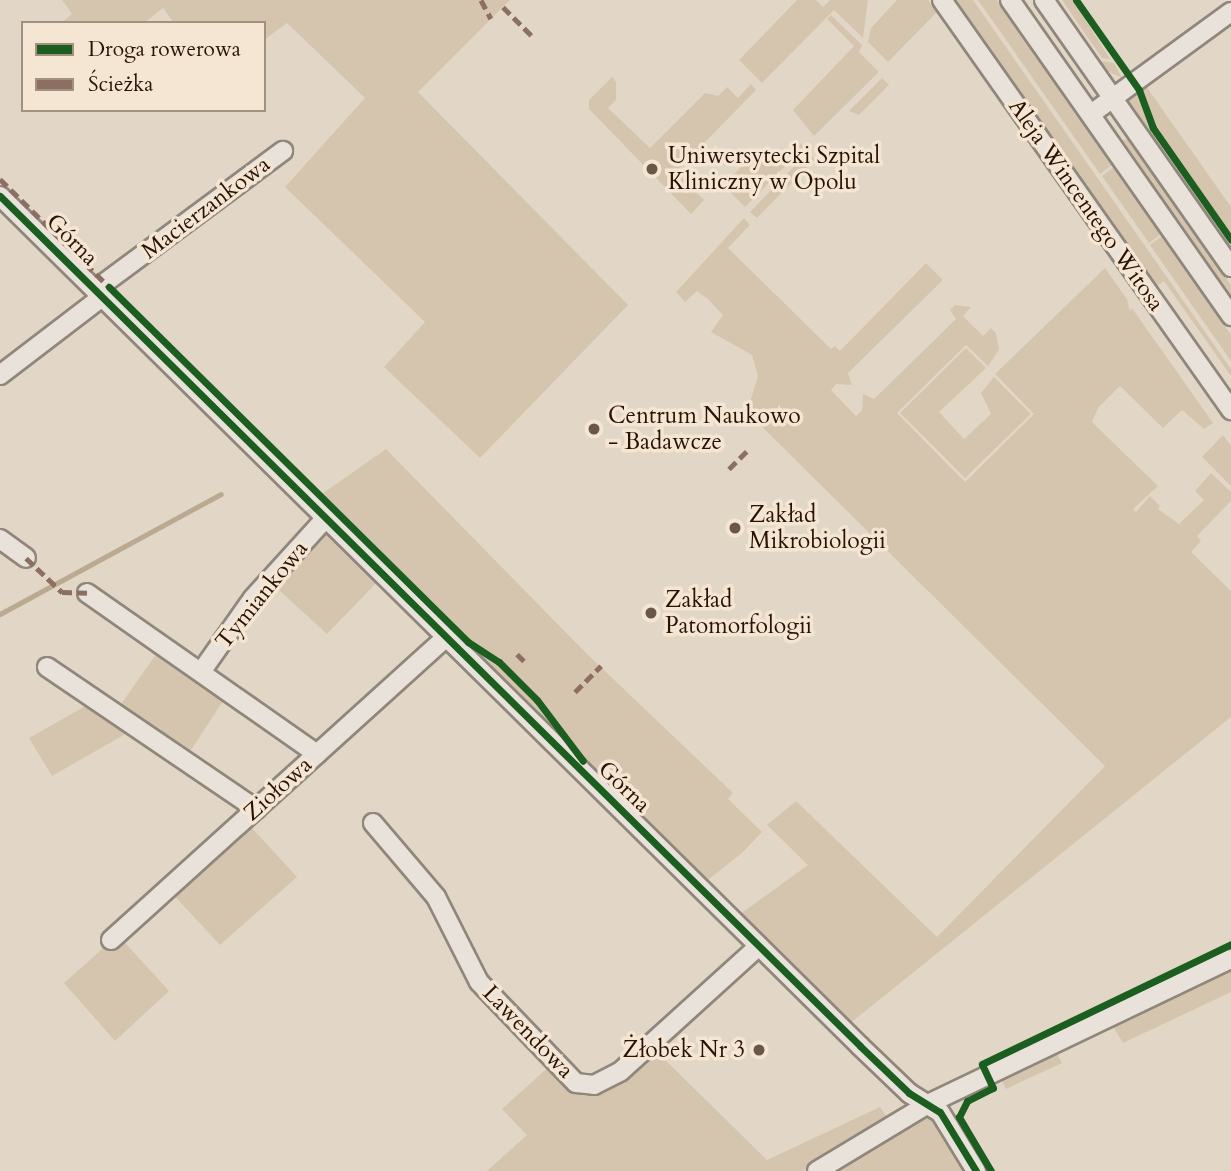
<!DOCTYPE html>
<meta charset="utf-8">
<style>
body{margin:0}
#map{position:relative;width:1231px;height:1171px;overflow:hidden;background:#e2d7c6;font-family:Cardo,serif}
div>[style]{position:absolute}
.green>*{inset:0;background:#d6c5ae}
.stream>*{height:4.5px;margin:-2.25px;padding:0 2.25px;transform-origin:2.25px;border-radius:2.25px;background:#bca992}
.roads{filter:drop-shadow(2px 0 #90877c) drop-shadow(-2px 0 #90877c) drop-shadow(0 2px #90877c) drop-shadow(0 -2px #90877c)}
.minor>*{height:18px;margin:-9px;padding:0 9px;transform-origin:9px;border-radius:9px;background:#e8e2da}
.quiet>*{height:5px;margin-top:-2.5px;transform-origin:0;background:repeating-linear-gradient(90deg,#8d6e63 0 10px,transparent 0 15px)}
.cycleway>*{height:7px;margin:-3.5px;padding:0 3.5px;transform-origin:3.5px;border-radius:3.5px;background:#1b5e20}
.dots>*{width:19px;height:19px;translate:-50% -50%;box-sizing:border-box;border:4px solid #f4e6d2;border-radius:50%}
span{translate:-50% -50%;white-space:nowrap;text-align:center;line-height:1.15;-webkit-text-stroke:7px #f4e6d2;paint-order:stroke}
.poi-label{font-size:23px;color:#291204}
.left{translate:0 -50%;text-align:left}
.right{translate:-100% -50%;text-align:right}
.street-label{font-size:23px;color:#291204}
.legend{position:absolute;left:21px;top:21px;width:245px;height:91px;box-sizing:border-box;background:#f4e6d2;border:2px solid #a39180;margin:0;padding:9px 12px;list-style:none;font-size:21px;color:#291204}
.legend li{display:flex;align-items:center;gap:14px;height:35px}
.legend b{width:35px;border:2px solid #a39180}
</style>
<div id="map">
<div class="green">
<div style="clip-path:polygon(62px 0,510px 0,418px 92px,628px 305px,480px 458px,384px 367px,425px 322px,285px 187px,365px 98px,287px 23px,264px 40px,264px 23px,174px 23px,163px 8px,144px 23px,61px 23px,72px 14px)"></div>
<div style="clip-path:polygon(797px 0,816px 0,823px 7px,830px 0,868px 0,863px 38px,834px 10px,762px 83px,739px 60px)"></div>
<div style="clip-path:polygon(897px 0,928px 0,937px 12px,888px 62px,868px 42px,871px 28px)"></div>
<div style="clip-path:polygon(952px 0,973px 0,1231px 369px,1231px 376px,1164px 281px,1154px 288px)"></div>
<div style="clip-path:polygon(978px 0,997px 0,1112px 165px,1100px 174px)"></div>
<div style="clip-path:polygon(1054px 0,1100px 61px,1114px 63px,1122px 78px,1103px 69px)"></div>
<div style="clip-path:polygon(1062px 0,1073px 0,1110px 59px,1102px 58px)"></div>
<div style="clip-path:polygon(831px 15px,862px 45px,859px 52px,879px 72px,814px 136px,793px 110px,854px 46px,827px 19px)"></div>
<div style="clip-path:polygon(612px 77px,616px 82px,616px 100px,608px 108px,650px 148px,705px 93px,718px 96px,727px 87px,738px 98px,751px 84px,756px 90px,676px 172px,704px 200px,691px 214px,589px 109px,589px 100px)"></div>
<div style="clip-path:polygon(882px 78px,889px 85px,859px 115px,849px 111px)"></div>
<div style="clip-path:polygon(1141px 79px,1231px 207px,1231px 267px,1114px 99px)"></div>
<div style="clip-path:polygon(1128px 139px,1231px 285px,1231px 300px,1124px 146px,1123px 140px)"></div>
<div style="clip-path:polygon(799px 142px,804px 147px,745px 207px,723px 185px,759px 149px,775px 165px)"></div>
<div style="clip-path:polygon(808px 152px,815px 159px,757px 218px,750px 212px)"></div>
<div style="clip-path:polygon(1114px 167px,1161px 234px,1149px 243px,1102px 176px)"></div>
<div style="clip-path:polygon(744px 218px,750px 225px,728px 248px,831px 349px,835px 346px,840px 351px,926px 263px,943px 280px,848px 373px,852px 385px,836px 384px,831px 390px,856px 416px,862px 411px,863px 394px,874px 399px,956px 319px,950px 310px,955px 305px,971px 307px,963px 316px,983px 336px,991px 328px,996px 333px,999px 350px,988px 366px,966px 345px,897px 413px,965px 482px,1034px 414px,995px 374px,1105px 268px,1127px 299px,1130px 311px,1132px 308px,1213px 423px,1204px 429px,1182px 410px,1163px 428px,1120px 386px,1098px 408px,1092px 422px,1158px 486px,1133px 509px,1136px 512px,1150px 496px,1160px 506px,1158px 509px,1179px 524px,1204px 500px,1195px 491px,1211px 473px,1231px 492px,1231px 501px,1197px 536px,1201px 541px,1191px 552px,1231px 591px,1231px 717px,843px 1029px,732px 920px,808px 865px,767px 825px,796px 801px,937px 937px,1105px 766px,747px 412px,758px 376px,752px 355px,711px 332px,723px 315px,708px 299px,697px 291px,685px 302px,676px 292px)"></div>
<div style="clip-path:polygon(1162px 236px,1231px 335px,1231px 361px,1150px 245px)"></div>
<div style="clip-path:polygon(966px 348px,986px 368px,939px 412px,964px 439px,991px 414px,981px 393px,994px 377px,1031px 414px,965px 478px,900px 413px)"></div>
<div style="clip-path:polygon(1223px 435px,1231px 446px,1231px 486px,1202px 457px)"></div>
<div style="clip-path:polygon(386px 449px,586px 653px,733px 793px,728px 799px,762px 832px,742px 853px,699px 887px,383px 576px,327px 634px,269px 581px,325px 520px,309px 503px)"></div>
<div style="clip-path:polygon(162px 646px,229px 692px,189px 753px,143px 724px,52px 776px,29px 738px,103px 696px,119px 707px)"></div>
<div style="clip-path:polygon(250px 826px,297px 877px,220px 945px,168px 889px)"></div>
<div style="clip-path:polygon(118px 935px,169px 991px,115px 1041px,64px 983px)"></div>
<div style="clip-path:polygon(1231px 959px,1231px 992px,1123px 1043px,1108px 1018px)"></div>
<div style="clip-path:polygon(650px 1045px,767px 1160px,880px 1107px,887px 1117px,872px 1134px,803px 1171px,487px 1171px,527px 1135px,502px 1109px,553px 1063px,588px 1085px)"></div>
<div style="clip-path:polygon(1056px 1052px,1062px 1063px,1006px 1089px,1001px 1079px)"></div>
<div style="clip-path:polygon(929px 1114px,968px 1171px,834px 1171px,917px 1116px)"></div>
</div>
<div class="stream">
<div style="left:0;top:614px;width:251px;rotate:-28.5deg"></div>
</div>
<div class="roads">
<div class="minor">
<div style="left:942px;top:0;width:502px;rotate:54.82deg"></div>
<div style="left:1010px;top:0;width:386px;rotate:55deg"></div>
<div style="left:1044px;top:0;width:326px;rotate:55deg"></div>
<div style="left:1091px;top:114px;width:173px;rotate:-36.1deg"></div>
<div style="left:0;top:196px;width:1209px;rotate:44.66deg"></div>
<div style="left:860px;top:1046px;width:68px;rotate:43.8deg"></div>
<div style="left:909px;top:1093px;width:36px;rotate:32deg"></div>
<div style="left:940px;top:1112px;width:69px;rotate:58.6deg"></div>
<div style="left:95px;top:290px;width:234px;rotate:-36.5deg"></div>
<div style="left:0;top:375px;width:128px;rotate:-37.4deg"></div>
<div style="left:0;top:539px;width:32px;rotate:36deg"></div>
<div style="left:87px;top:593px;width:281px;rotate:35deg"></div>
<div style="left:47px;top:667px;width:253px;rotate:34.2deg"></div>
<div style="left:201px;top:672px;width:90px;rotate:-54.9deg"></div>
<div style="left:253px;top:598px;width:107px;rotate:-47.7deg"></div>
<div style="left:373px;top:823px;width:97px;rotate:49.6deg"></div>
<div style="left:436px;top:897px;width:95px;rotate:63.2deg"></div>
<div style="left:479px;top:982px;width:140px;rotate:46.2deg"></div>
<div style="left:576px;top:1083px;width:18px;rotate:6deg"></div>
<div style="left:594px;top:1085px;width:30px;rotate:-27deg"></div>
<div style="left:621px;top:1071px;width:186px;rotate:-42.2deg"></div>
<div style="left:111px;top:940px;width:450px;rotate:-42.1deg"></div>
<div style="left:817px;top:1171px;width:130px;rotate:-31.1deg"></div>
<div style="left:928px;top:1104px;width:336px;rotate:-25.6deg"></div>
</div>
</div>
<div class="quiet">
<div style="left:481px;top:0;width:21px;rotate:62deg"></div>
<div style="left:503px;top:7px;width:40px;rotate:45deg"></div>
<div style="left:0;top:179px;width:158px;rotate:44.7deg"></div>
<div style="left:729px;top:469px;width:30px;rotate:-45deg"></div>
<div style="left:26px;top:558px;width:50px;rotate:43.4deg"></div>
<div style="left:62px;top:592px;width:25px;rotate:2deg"></div>
<div style="left:517px;top:654px;width:10px;rotate:45deg"></div>
<div style="left:575px;top:692px;width:37px;rotate:-45deg"></div>
</div>
<div class="cycleway">
<div style="left:1076px;top:0;width:110px;rotate:55deg"></div>
<div style="left:1139px;top:90px;width:40px;rotate:69.8deg"></div>
<div style="left:1153px;top:128px;width:136px;rotate:55.1deg"></div>
<div style="left:0;top:196px;width:1209px;rotate:44.66deg"></div>
<div style="left:860px;top:1046px;width:68px;rotate:43.8deg"></div>
<div style="left:909px;top:1093px;width:36px;rotate:32deg"></div>
<div style="left:940px;top:1112px;width:69px;rotate:58.6deg"></div>
<div style="left:109px;top:287px;width:505px;rotate:44.68deg"></div>
<div style="left:468px;top:642px;width:37px;rotate:33deg"></div>
<div style="left:499px;top:662px;width:54px;rotate:45deg"></div>
<div style="left:537px;top:700px;width:76px;rotate:53deg"></div>
<div style="left:991px;top:1171px;width:63px;rotate:-120.7deg"></div>
<div style="left:959px;top:1117px;width:18px;rotate:-63deg"></div>
<div style="left:967px;top:1101px;width:29px;rotate:-27deg"></div>
<div style="left:993px;top:1088px;width:26px;rotate:-115deg"></div>
<div style="left:982px;top:1064px;width:276px;rotate:-25.7deg"></div>
</div>
<div class="dots">
<div style="left:652px;top:169px;background:#6a5748"></div>
<div style="left:594px;top:429px;background:#6a5748"></div>
<div style="left:735px;top:528px;background:#6a5748"></div>
<div style="left:651px;top:613px;background:#6a5748"></div>
<div style="left:759px;top:1050px;background:#6a5748"></div>
</div>
<div class="poi-label">
<span class="left" style="left:668px;top:169px">Uniwersytecki Szpital<br>Kliniczny w Opolu</span>
<span class="left" style="left:608px;top:429px">Centrum Naukowo<br>- Badawcze</span>
<span class="left" style="left:749px;top:528px">Zakład<br>Mikrobiologii</span>
<span class="left" style="left:665px;top:613px">Zakład<br>Patomorfologii</span>
<span class="right" style="left:745px;top:1050px">Żłobek Nr 3</span>
</div>
<div class="street-label">
<span style="left:1086px;top:205px;rotate:55deg">Aleja Wincentego Witosa</span>
<span style="left:206px;top:208px;rotate:-37deg">Macierzankowa</span>
<span style="left:72px;top:240px;rotate:45deg">Górna</span>
<span style="left:262px;top:595px;rotate:-51deg">Tymiankowa</span>
<span style="left:624px;top:787px;rotate:44deg">Górna</span>
<span style="left:278px;top:789px;rotate:-42deg">Ziołowa</span>
<span style="left:528px;top:1032px;rotate:46deg">Lawendowa</span>
</div>
<ul class="legend">
<li><b style="height:9px;background:#1b5e20"></b>Droga rowerowa</li>
<li><b style="height:9px;background:#8d6e63"></b>Ścieżka</li>
</ul>
</div>
